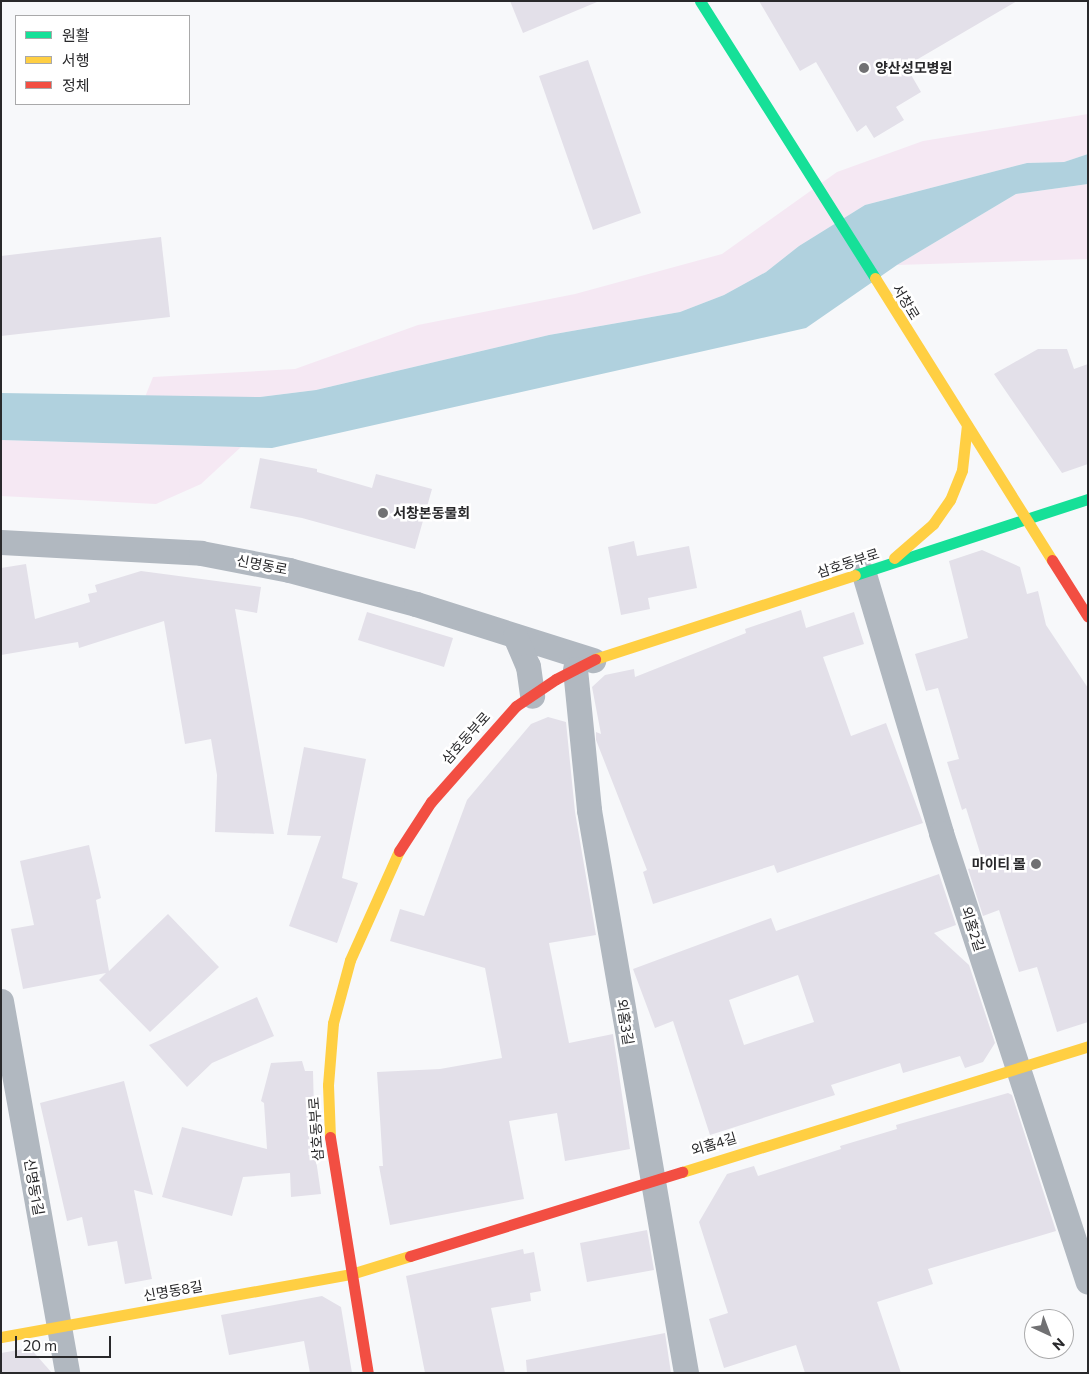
<!DOCTYPE html>
<meta charset="utf-8">
<style>
body{margin:0}
#map{position:relative;width:1089px;height:1374px;overflow:hidden;background:#f7f8fa;font-family:Commissioner,"Noto Sans KR",sans-serif}
div>[style]{position:absolute}
.green>*{inset:0;background:#f5e8f3}
.water>*{inset:0;background:#b0d1de}
.building>*{inset:0;background:#e3e0e9}
.street>*{height:25px;margin:-12.5px;padding:0 12.5px;transform-origin:12.5px;border-radius:12.5px;background:#b1b8c0}
.fast>*{height:11px;margin:-5.5px;padding:0 5.5px;transform-origin:5.5px;border-radius:5.5px;background:#16e098}
.slow>*{height:11px;margin:-5.5px;padding:0 5.5px;transform-origin:5.5px;border-radius:5.5px;background:#ffcf43}
.jam>*{height:11px;margin:-5.5px;padding:0 5.5px;transform-origin:5.5px;border-radius:5.5px;background:#f24e42}
.dots>*{width:14px;height:14px;translate:-50% -50%;box-sizing:border-box;border:2px solid #fff;border-radius:50%}
span{translate:-50% -50%;white-space:nowrap;text-align:center;line-height:1.15;-webkit-text-stroke:5px #fff;paint-order:stroke}
.poi-label{font-size:14px;color:#29292b;font-weight:700}
.left{translate:0 -50%;text-align:left}
.right{translate:-100% -50%;text-align:right}
.street-label{font-size:14px;color:#29292b}
.frame{position:absolute;inset:0;border:2px solid #29292b;pointer-events:none}
.legend{position:absolute;left:15px;top:15px;width:175px;height:90px;box-sizing:border-box;background:#fff;border:1px solid #a9a9aa;margin:0;padding:6px 9px;list-style:none;font-size:15px;color:#29292b}
.legend li{display:flex;align-items:center;gap:10px;height:25px}
.legend b{width:25px;border:1px solid #a9a9aa}
.north{position:absolute;left:1024px;top:1309px;width:50px;height:50px;box-sizing:border-box;background:#fff;border:1px solid #a9a9aa;border-radius:50%;rotate:137deg;font-size:14px;font-weight:700;line-height:20px;text-align:center;color:#29292b}
.north::after{content:'';display:block;margin:auto;width:18px;height:22px;background:#717173;clip-path:polygon(50% 0,100% 100%,50% 72%,0 100%)}
.scale{position:absolute;left:15px;top:1336px;width:96px;height:22px;box-sizing:border-box;border:2px solid #29292b;border-top:0;padding-left:6px;font-size:15px;line-height:18px;white-space:nowrap;color:#29292b;-webkit-text-stroke:4px #fff;paint-order:stroke}
</style>
<div id="map">
<div class="green">
<div style="clip-path:polygon(1088px 114px,1088px 154px,1064px 162px,1027px 163px,865px 205px,799px 246px,766px 272px,724px 295px,680px 312px,549px 335px,316px 390px,260px 397px,145px 397px,153px 377px,295px 369px,418px 325px,575px 294px,722px 254px,837px 172px,923px 141px)"></div>
<div style="clip-path:polygon(1088px 184px,1088px 259px,897px 265px,1016px 194px)"></div>
<div style="clip-path:polygon(1px 440px,241px 447px,201px 484px,156px 504px,1px 496px)"></div>
</div>
<div class="water">
<div style="clip-path:polygon(1088px 154px,1088px 184px,1016px 194px,897px 265px,806px 328px,272px 448px,1px 440px,1px 393px,260px 397px,316px 390px,549px 335px,680px 312px,724px 295px,766px 272px,799px 246px,865px 205px,1027px 163px,1064px 162px)"></div>
</div>
<div class="building">
<div style="clip-path:polygon(510px 1px,597px 1px,597px 2px,523px 33px)"></div>
<div style="clip-path:polygon(759px 1px,1017px 1px,906px 66px,921px 92px,896px 107px,904px 120px,874px 138px,866px 125px,857px 132px,816px 62px,800px 71px)"></div>
<div style="clip-path:polygon(588px 60px,641px 213px,593px 230px,539px 76px)"></div>
<div style="clip-path:polygon(161px 237px,170px 317px,1px 336px,1px 256px)"></div>
<div style="clip-path:polygon(1038px 349px,1067px 349px,1074px 369px,1088px 364px,1088px 464px,1062px 473px,994px 374px)"></div>
<div style="clip-path:polygon(260px 458px,317px 469px,317px 472px,372px 488px,376px 474px,432px 489px,415px 549px,302px 518px,250px 508px)"></div>
<div style="clip-path:polygon(634px 541px,637px 556px,689px 546px,697px 588px,648px 598px,650px 609px,621px 615px,608px 547px)"></div>
<div style="clip-path:polygon(982px 550px,1020px 567px,1027px 594px,1038px 591px,1046px 625px,1088px 688px,1088px 1022px,1057px 1032px,1037px 967px,1019px 972px,999px 910px,983px 916px,968px 869px,979px 866px,977px 861px,982px 859px,966px 808px,962px 810px,947px 762px,959px 759px,938px 688px,926px 691px,915px 654px,968px 638px,949px 561px)"></div>
<div style="clip-path:polygon(26px 564px,35px 619px,90px 602px,88px 594px,97px 592px,95px 585px,141px 571px,261px 587px,257px 613px,235px 609px,274px 834px,215px 832px,217px 775px,211px 739px,185px 744px,164px 621px,79px 648px,78px 642px,1px 655px,1px 568px)"></div>
<div style="clip-path:polygon(801px 610px,806px 628px,854px 612px,864px 644px,823px 657px,851px 736px,886px 723px,923px 823px,777px 873px,774px 865px,653px 904px,643px 872px,647px 870px,596px 740px,596px 732px,601px 734px,592px 687px,605px 675px,634px 669px,635px 677px,746px 633px,745px 629px)"></div>
<div style="clip-path:polygon(367px 612px,453px 638px,444px 667px,358px 640px)"></div>
<div style="clip-path:polygon(548px 717px,566px 722px,575px 812px,596px 935px,549px 943px,569px 1043px,613px 1034px,630px 1149px,565px 1161px,557px 1113px,509px 1121px,524px 1199px,390px 1225px,379px 1166px,383px 1166px,377px 1072px,440px 1069px,502px 1058px,485px 968px,390px 941px,400px 909px,424px 916px,467px 800px,531px 724px)"></div>
<div style="clip-path:polygon(304px 747px,366px 759px,342px 878px,358px 883px,337px 943px,289px 926px,321px 836px,287px 835px)"></div>
<div style="clip-path:polygon(89px 845px,101px 898px,96px 900px,109px 971px,168px 914px,219px 967px,150px 1032px,99px 980px,106px 973px,23px 989px,11px 929px,34px 925px,20px 861px)"></div>
<div style="clip-path:polygon(evenodd,939px 874px,956px 925px,934px 933px,969px 965px,995px 1043px,983px 1062px,965px 1068px,960px 1056px,903px 1073px,900px 1063px,831px 1085px,835px 1095px,710px 1135px,673px 1021px,655px 1028px,633px 969px,771px 918px,776px 931px,939px 874px,798px 975px,814px 1022px,744px 1045px,729px 1000px,798px 975px)"></div>
<div style="clip-path:polygon(257px 997px,274px 1036px,212px 1063px,187px 1087px,149px 1045px)"></div>
<div style="clip-path:polygon(302px 1061px,305px 1071px,313px 1071px,315px 1153px,321px 1194px,291px 1197px,290px 1173px,243px 1177px,232px 1216px,162px 1197px,182px 1127px,267px 1149px,264px 1103px,261px 1101px,271px 1063px)"></div>
<div style="clip-path:polygon(124px 1081px,153px 1195px,134px 1190px,152px 1279px,125px 1284px,117px 1241px,88px 1246px,82px 1217px,67px 1221px,40px 1103px)"></div>
<div style="clip-path:polygon(1008px 1093px,1012px 1095px,1056px 1231px,928px 1269px,933px 1284px,877px 1302px,901px 1373px,805px 1373px,796px 1345px,724px 1368px,709px 1319px,728px 1313px,699px 1222px,727px 1174px,754px 1166px,758px 1176px,841px 1149px,840px 1146px,897px 1129px,896px 1125px)"></div>
<div style="clip-path:polygon(647px 1230px,654px 1270px,587px 1282px,580px 1243px)"></div>
<div style="clip-path:polygon(523px 1249px,524px 1254px,534px 1252px,541px 1291px,530px 1293px,531px 1301px,491px 1308px,505px 1373px,425px 1373px,406px 1276px)"></div>
<div style="clip-path:polygon(322px 1296px,341px 1307px,352px 1373px,310px 1373px,304px 1341px,229px 1355px,221px 1315px)"></div>
<div style="clip-path:polygon(665px 1333px,671px 1373px,527px 1373px,526px 1360px)"></div>
<div style="clip-path:polygon(30px 1348px,52px 1373px,1px 1373px,1px 1353px)"></div>
</div>
<div class="street">
<div style="left:1px;top:542px;width:200px;rotate:3.1deg"></div>
<div style="left:201px;top:553px;width:90px;rotate:10.9deg"></div>
<div style="left:289px;top:570px;width:131px;rotate:15deg"></div>
<div style="left:416px;top:604px;width:186px;rotate:17.6deg"></div>
<div style="left:864px;top:574px;width:270px;rotate:73.4deg"></div>
<div style="left:941px;top:833px;width:472px;rotate:71.9deg"></div>
<div style="left:515px;top:636px;width:33px;rotate:67deg"></div>
<div style="left:528px;top:666px;width:30px;rotate:82deg"></div>
<div style="left:575px;top:669px;width:142px;rotate:84.3deg"></div>
<div style="left:589px;top:810px;width:571px;rotate:80.22deg"></div>
<div style="left:1px;top:1001px;width:378px;rotate:79.9deg"></div>
</div>
<div class="fast">
<div style="left:700px;top:1px;width:328px;rotate:57.7deg"></div>
<div style="left:855px;top:575px;width:245px;rotate:-18.1deg"></div>
</div>
<div class="slow">
<div style="left:875px;top:278px;width:333px;rotate:57.9deg"></div>
<div style="left:894px;top:558px;width:52px;rotate:-41.1deg"></div>
<div style="left:933px;top:524px;width:29px;rotate:-55deg"></div>
<div style="left:950px;top:500px;width:32px;rotate:-68deg"></div>
<div style="left:962px;top:470px;width:45px;rotate:-83.7deg"></div>
<div style="left:595px;top:659px;width:273px;rotate:-17.9deg"></div>
<div style="left:330px;top:1137px;width:52px;rotate:-92.2deg"></div>
<div style="left:328px;top:1085px;width:62px;rotate:-85.4deg"></div>
<div style="left:333px;top:1023px;width:65px;rotate:-74.9deg"></div>
<div style="left:350px;top:960px;width:120px;rotate:-65.8deg"></div>
<div style="left:682px;top:1172px;width:425px;rotate:-17.2deg"></div>
<div style="left:1px;top:1337px;width:356px;rotate:-10.2deg"></div>
<div style="left:351px;top:1274px;width:62px;rotate:-17deg"></div>
</div>
<div class="jam">
<div style="left:1052px;top:560px;width:67px;rotate:57.7deg"></div>
<div style="left:399px;top:851px;width:59px;rotate:-56.9deg"></div>
<div style="left:431px;top:802px;width:128px;rotate:-48.5deg"></div>
<div style="left:516px;top:706px;width:48px;rotate:-34deg"></div>
<div style="left:556px;top:679px;width:44px;rotate:-27.1deg"></div>
<div style="left:330px;top:1137px;width:239px;rotate:80.9deg"></div>
<div style="left:410px;top:1256px;width:285px;rotate:-17.2deg"></div>
</div>
<div class="dots">
<div style="left:864px;top:68px;background:#717173"></div>
<div style="left:383px;top:513px;background:#717173"></div>
<div style="left:1036px;top:864px;background:#717173"></div>
</div>
<div class="poi-label">
<span class="left" style="left:875px;top:68px">양산성모병원</span>
<span class="left" style="left:393px;top:513px">서창본동물회</span>
<span class="right" style="left:1026px;top:864px">마이티 볼</span>
</div>
<div class="street-label">
<span style="left:906px;top:302px;rotate:59deg">서창로</span>
<span style="left:848px;top:563px;rotate:-18deg">삼호동부로</span>
<span style="left:262px;top:565px;rotate:11deg">신명동로</span>
<span style="left:466px;top:738px;rotate:-48deg">삼호동부로</span>
<span style="left:973px;top:929px;rotate:72deg">외홈2길</span>
<span style="left:625px;top:1022px;rotate:81deg">외홈3길</span>
<span style="left:316px;top:1129px;rotate:-94deg">삼호동부로</span>
<span style="left:714px;top:1144px;rotate:-17deg">외홈4길</span>
<span style="left:34px;top:1187px;rotate:80deg">신명동1길</span>
<span style="left:173px;top:1291px;rotate:-10deg">신명동8길</span>
</div>
<div class="frame"></div>
<ul class="legend">
<li><b style="height:6px;background:#16e098"></b>원활</li>
<li><b style="height:6px;background:#ffcf43"></b>서행</li>
<li><b style="height:6px;background:#f24e42"></b>정체</li>
</ul>
<div class="north">N</div>
<div class="scale">20 m</div>
</div>
